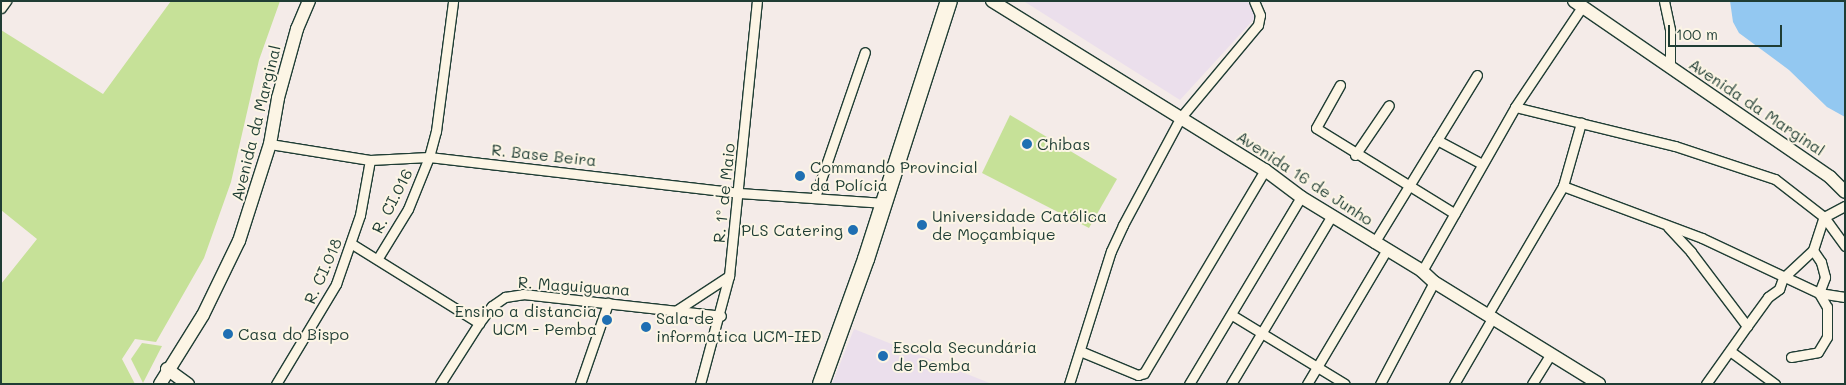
<!DOCTYPE html>
<meta charset="utf-8">
<style>
body{margin:0}
#map{position:relative;width:1846px;height:385px;overflow:hidden;background:#f4ebe8;font-family:Mali,sans-serif}
div>[style]{position:absolute}
.built>*{inset:0;background:#ebdfec}
.green>*{inset:0;background:#c6e198}
.water>*{inset:0;background:#93c8f1}
.roads{filter:drop-shadow(1px 0 #1f3d34) drop-shadow(-1px 0 #1f3d34) drop-shadow(0 1px #1f3d34) drop-shadow(0 -1px #1f3d34)}
.street>*{height:9px;margin:-4.5px;padding:0 4.5px;transform-origin:4.5px;border-radius:4.5px;background:#fcf5e5}
.secondary>*{height:12px;margin:-6px;padding:0 6px;transform-origin:6px;border-radius:6px;background:#fcf5e5}
.highway>*{height:16px;margin:-8px;padding:0 8px;transform-origin:8px;border-radius:8px;background:#fcf5e5}
.dots>*{width:14px;height:14px;translate:-50% -50%;box-sizing:border-box;border:2px solid #fcf5e5;border-radius:50%}
span{translate:-50% -50%;white-space:nowrap;text-align:center;line-height:1.15;-webkit-text-stroke:4px #fcf5e5;paint-order:stroke}
.street-label{font-size:16px;color:#1f3d34}
.poi-label{font-size:16px;color:#1f3d34}
.left{translate:0 -50%;text-align:left}
.right{translate:-100% -50%;text-align:right}
.frame{position:absolute;inset:0;border:2px solid #1f3d34;pointer-events:none}
.scale{position:absolute;left:1668px;top:25px;width:114px;height:22px;box-sizing:border-box;border:2px solid #1f3d34;border-top:0;padding-left:6px;font-size:15px;line-height:18px;white-space:nowrap;color:#1f3d34;-webkit-text-stroke:4px #fcf5e5;paint-order:stroke}
</style>
<div id="map">
<div class="built">
<div style="clip-path:polygon(1248px 1px,1256px 17px,1180px 100px,1025px 2px)"></div>
<div style="clip-path:polygon(854px 329px,992px 384px,832px 384px)"></div>
</div>
<div class="green">
<div style="clip-path:polygon(171px 1px,280px 1px,259px 60px,231px 182px,204px 258px,156px 342px,135px 339px,122px 359px,135px 384px,1px 384px,1px 284px,37px 239px,1px 210px,1px 30px,103px 94px)"></div>
<div style="clip-path:polygon(1010px 115px,1117px 179px,1089px 228px,982px 173px)"></div>
<div style="clip-path:polygon(142px 343px,162px 346px,143px 383px,131px 359px)"></div>
</div>
<div class="water">
<div style="clip-path:polygon(1730px 1px,1845px 1px,1845px 117px,1827px 107px,1789px 70px,1739px 33px,1733px 22px)"></div>
</div>
<div class="roads">
<div class="street">
<div style="left:1664px;top:1px;width:30px;rotate:78deg"></div>
<div style="left:1670px;top:30px;width:38px;rotate:90deg"></div>
<div style="left:1px;top:8px;width:9px;rotate:-54deg"></div>
<div style="left:1340px;top:85px;width:49px;rotate:119.2deg"></div>
<div style="left:1316px;top:128px;width:163px;rotate:31.7deg"></div>
<div style="left:1515px;top:107px;width:120px;rotate:-56.2deg"></div>
<div style="left:1437px;top:140px;width:51px;rotate:28.1deg"></div>
<div style="left:270px;top:144px;width:101px;rotate:9.1deg"></div>
<div style="left:370px;top:160px;width:59px;rotate:-2.9deg"></div>
<div style="left:429px;top:157px;width:313px;rotate:6.6deg"></div>
<div style="left:740px;top:193px;width:144px;rotate:4deg"></div>
<div style="left:1355px;top:155px;width:60px;rotate:-55.8deg"></div>
<div style="left:1563px;top:186px;width:148px;rotate:20.5deg"></div>
<div style="left:1702px;top:238px;width:129px;rotate:25.2deg"></div>
<div style="left:1819px;top:293px;width:26px;rotate:9deg"></div>
<div style="left:815px;top:197px;width:153px;rotate:-71deg"></div>
<div style="left:1668px;top:227px;width:34px;rotate:47deg"></div>
<div style="left:1691px;top:252px;width:93px;rotate:52.9deg"></div>
<div style="left:1747px;top:326px;width:71px;rotate:125.3deg"></div>
<div style="left:1374px;top:243px;width:197px;rotate:-58.5deg"></div>
<div style="left:352px;top:244px;width:150px;rotate:31.9deg"></div>
<div style="left:378px;top:258px;width:57px;rotate:-58.5deg"></div>
<div style="left:408px;top:209px;width:56px;rotate:-68deg"></div>
<div style="left:429px;top:157px;width:27px;rotate:-75deg"></div>
<div style="left:436px;top:131px;width:131px;rotate:-82.5deg"></div>
<div style="left:1422px;top:271px;width:189px;rotate:-60.4deg"></div>
<div style="left:1515px;top:107px;width:165px;rotate:13.7deg"></div>
<div style="left:1675px;top:146px;width:105px;rotate:18.3deg"></div>
<div style="left:1775px;top:179px;width:62px;rotate:37.8deg"></div>
<div style="left:1824px;top:217px;width:36px;rotate:54deg"></div>
<div style="left:677px;top:310px;width:62px;rotate:-33.2deg"></div>
<div style="left:1488px;top:314px;width:148px;rotate:-59.6deg"></div>
<div style="left:1563px;top:186px;width:66px;rotate:-74.1deg"></div>
<div style="left:1232px;top:315px;width:132px;rotate:31.4deg"></div>
<div style="left:1747px;top:326px;width:36px;rotate:-54deg"></div>
<div style="left:1768px;top:297px;width:14px;rotate:-36deg"></div>
<div style="left:1779px;top:289px;width:12px;rotate:-70deg"></div>
<div style="left:1783px;top:278px;width:41px;rotate:-43deg"></div>
<div style="left:1813px;top:250px;width:35px;rotate:-72deg"></div>
<div style="left:1824px;top:217px;width:24px;rotate:-28deg"></div>
<div style="left:1080px;top:351px;width:63px;rotate:22.5deg"></div>
<div style="left:1138px;top:375px;width:6px;rotate:-18deg"></div>
<div style="left:1144px;top:373px;width:236px;rotate:-59.2deg"></div>
<div style="left:1730px;top:351px;width:56px;rotate:36.3deg"></div>
<div style="left:1791px;top:357px;width:27px;rotate:-10deg"></div>
<div style="left:1818px;top:352px;width:17px;rotate:-59deg"></div>
<div style="left:1827px;top:337px;width:30px;rotate:-90deg"></div>
<div style="left:1827px;top:307px;width:16px;rotate:-120deg"></div>
<div style="left:1819px;top:293px;width:17px;rotate:-69deg"></div>
<div style="left:1825px;top:277px;width:16px;rotate:-105deg"></div>
<div style="left:1821px;top:262px;width:14px;rotate:-124deg"></div>
<div style="left:276px;top:384px;width:117px;rotate:-59deg"></div>
<div style="left:336px;top:284px;width:73px;rotate:-70.8deg"></div>
<div style="left:360px;top:215px;width:56px;rotate:-79.7deg"></div>
<div style="left:440px;top:384px;width:72px;rotate:-57.4deg"></div>
<div style="left:479px;top:323px;width:21px;rotate:-53deg"></div>
<div style="left:492px;top:306px;width:16px;rotate:-35deg"></div>
<div style="left:505px;top:297px;width:18px;rotate:-9deg"></div>
<div style="left:523px;top:294px;width:199px;rotate:6.3deg"></div>
<div style="left:580px;top:384px;width:86px;rotate:-70.9deg"></div>
<div style="left:700px;top:384px;width:112px;rotate:-75deg"></div>
<div style="left:729px;top:276px;width:276px;rotate:-84.2deg"></div>
<div style="left:1069px;top:384px;width:139px;rotate:-72.5deg"></div>
<div style="left:1111px;top:251px;width:29px;rotate:-65deg"></div>
<div style="left:1123px;top:225px;width:123px;rotate:-61.8deg"></div>
<div style="left:1181px;top:117px;width:120px;rotate:-50.1deg"></div>
<div style="left:1258px;top:25px;width:10px;rotate:-79deg"></div>
<div style="left:1260px;top:15px;width:15px;rotate:-113deg"></div>
<div style="left:1189px;top:384px;width:218px;rotate:-59.1deg"></div>
<div style="left:1231px;top:384px;width:197px;rotate:-59.1deg"></div>
<div style="left:1307px;top:384px;width:155px;rotate:-59.3deg"></div>
<div style="left:1380px;top:384px;width:115px;rotate:-62.1deg"></div>
<div style="left:1454px;top:384px;width:78px;rotate:-59.8deg"></div>
<div style="left:1532px;top:384px;width:36px;rotate:-58deg"></div>
</div>
<div class="secondary">
<div style="left:992px;top:1px;width:321px;rotate:31.8deg"></div>
<div style="left:1265px;top:170px;width:45px;rotate:36.9deg"></div>
<div style="left:1301px;top:197px;width:142px;rotate:31.4deg"></div>
<div style="left:1422px;top:271px;width:16px;rotate:43deg"></div>
<div style="left:1434px;top:282px;width:194px;rotate:31.7deg"></div>
<div style="left:1574px;top:1px;width:311px;rotate:34.5deg"></div>
<div style="left:1830px;top:177px;width:21px;rotate:45deg"></div>
<div style="left:167px;top:369px;width:26px;rotate:36deg"></div>
<div style="left:160px;top:384px;width:81px;rotate:-58.1deg"></div>
<div style="left:203px;top:315px;width:82px;rotate:-64.1deg"></div>
<div style="left:239px;top:241px;width:102px;rotate:-72.3deg"></div>
<div style="left:270px;top:144px;width:47px;rotate:-80.1deg"></div>
<div style="left:278px;top:98px;width:72px;rotate:-74.6deg"></div>
<div style="left:297px;top:29px;width:30px;rotate:-67deg"></div>
</div>
<div class="highway">
<div style="left:821px;top:384px;width:133px;rotate:-70.2deg"></div>
<div style="left:866px;top:259px;width:271px;rotate:-72.2deg"></div>
</div>
</div>
<div class="dots">
<div style="left:1027px;top:144px;background:#1f6fb2"></div>
<div style="left:800px;top:176px;background:#1f6fb2"></div>
<div style="left:922px;top:225px;background:#1f6fb2"></div>
<div style="left:853px;top:230px;background:#1f6fb2"></div>
<div style="left:607px;top:320px;background:#1f6fb2"></div>
<div style="left:646px;top:327px;background:#1f6fb2"></div>
<div style="left:228px;top:334px;background:#1f6fb2"></div>
<div style="left:883px;top:356px;background:#1f6fb2"></div>
</div>
<div class="street-label">
<span style="left:1757px;top:107px;rotate:34deg">Avenida da Marginal</span>
<span style="left:256px;top:123px;rotate:-76deg">Avenida da Marginal</span>
<span style="left:544px;top:155px;rotate:6deg">R. Base Beira</span>
<span style="left:1305px;top:178px;rotate:33deg">Avenida 16 de Junho</span>
<span style="left:724px;top:193px;rotate:-84deg">R. 1º de Maio</span>
<span style="left:392px;top:201px;rotate:-63deg">R. CI.016</span>
<span style="left:323px;top:271px;rotate:-66deg">R. CI.018</span>
<span style="left:574px;top:286px;rotate:4deg">R. Maguiguana</span>
</div>
<div class="poi-label">
<span class="left" style="left:1037px;top:144px">Chibas</span>
<span class="left" style="left:810px;top:176px">Commando Provincial<br>da Polícia</span>
<span class="left" style="left:932px;top:225px">Universidade Católica<br>de Moçambique</span>
<span class="right" style="left:843px;top:230px">PLS Catering</span>
<span class="right" style="left:597px;top:320px">Ensino a distancia<br>UCM - Pemba</span>
<span class="left" style="left:656px;top:327px">Sala de<br>informatica UCM-IED</span>
<span class="left" style="left:238px;top:334px">Casa do Bispo</span>
<span class="left" style="left:893px;top:356px">Escola Secundária<br>de Pemba</span>
</div>
<div class="frame"></div>
<div class="scale">100 m</div>
</div>
